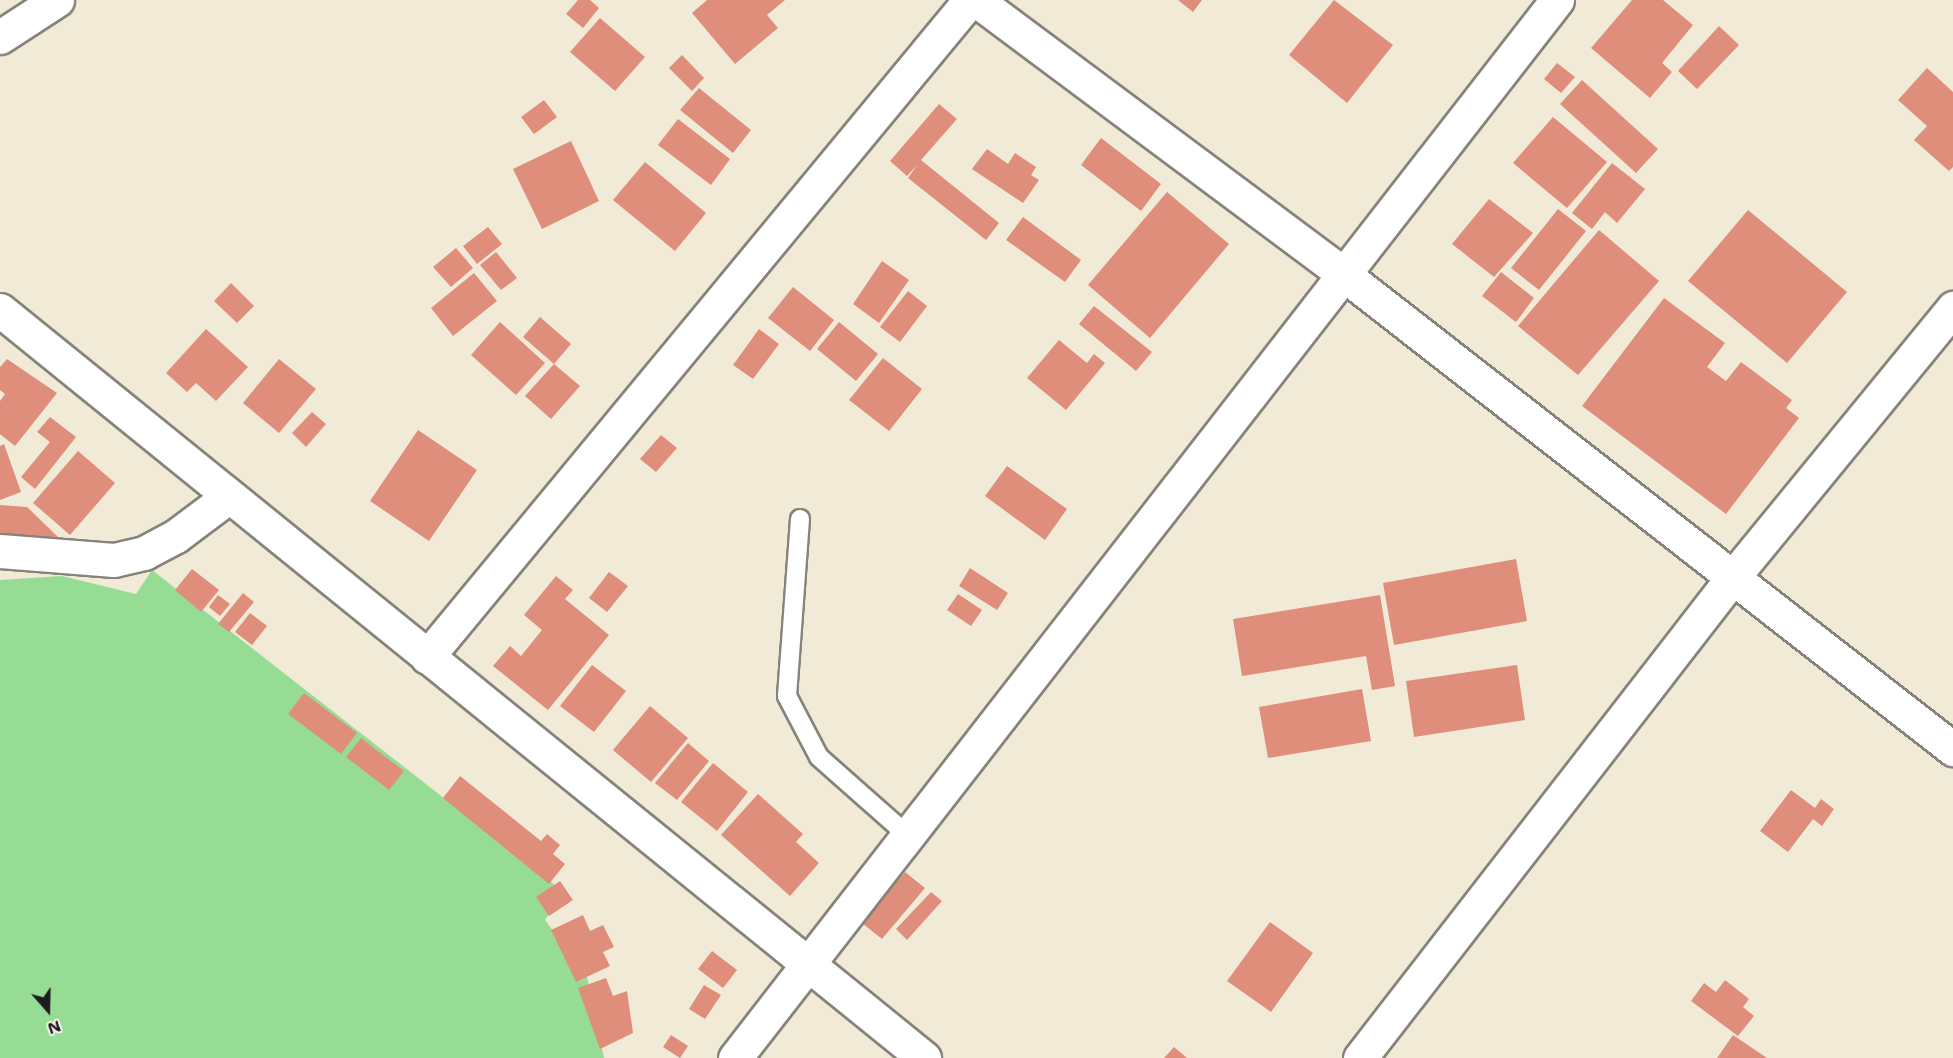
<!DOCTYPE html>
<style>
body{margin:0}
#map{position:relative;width:1953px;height:1058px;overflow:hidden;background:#f1ead7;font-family:"Shantell Sans",sans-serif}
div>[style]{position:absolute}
.green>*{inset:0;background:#97dc95}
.building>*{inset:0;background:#df8e7b}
.roads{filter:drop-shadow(2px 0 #86837a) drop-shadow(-2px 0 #86837a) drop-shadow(0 2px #86837a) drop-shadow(0 -2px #86837a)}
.lane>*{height:18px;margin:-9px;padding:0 9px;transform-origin:9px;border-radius:9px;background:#fff}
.street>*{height:33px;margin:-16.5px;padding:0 16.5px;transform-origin:16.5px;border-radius:16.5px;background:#fff}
span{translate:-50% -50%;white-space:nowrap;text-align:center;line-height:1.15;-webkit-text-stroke:5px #f6f6f2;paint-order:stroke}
.north{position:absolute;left:18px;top:980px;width:60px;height:60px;-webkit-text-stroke:4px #f6f6f2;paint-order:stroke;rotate:160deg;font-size:16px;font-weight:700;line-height:24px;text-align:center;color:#1c1c1c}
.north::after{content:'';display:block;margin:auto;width:21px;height:27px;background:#1c1c1c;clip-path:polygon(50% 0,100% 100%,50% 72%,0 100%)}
</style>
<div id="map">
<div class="green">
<div style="clip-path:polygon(152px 570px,564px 892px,545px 920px,587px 977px,604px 1058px,0 1058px,0 580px,62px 576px,136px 594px)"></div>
</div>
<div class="building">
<div style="clip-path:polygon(578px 0,590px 0,599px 8px,583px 28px,566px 14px)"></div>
<div style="clip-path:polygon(707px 0,785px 0,767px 15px,778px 28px,735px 64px,692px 13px)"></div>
<div style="clip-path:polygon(1178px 0,1202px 0,1193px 12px)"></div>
<div style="clip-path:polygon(1334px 0,1393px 45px,1347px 103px,1289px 55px)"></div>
<div style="clip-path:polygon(1632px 0,1663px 0,1693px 25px,1662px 63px,1672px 72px,1650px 98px,1591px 48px)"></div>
<div style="clip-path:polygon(600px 18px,645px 57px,615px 91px,570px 52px)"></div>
<div style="clip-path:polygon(1719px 26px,1739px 45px,1697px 89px,1678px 71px)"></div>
<div style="clip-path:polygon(682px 55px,704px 78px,692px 91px,669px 68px)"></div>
<div style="clip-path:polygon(1557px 63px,1575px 77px,1561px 93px,1544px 79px)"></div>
<div style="clip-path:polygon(1927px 68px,1953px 92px,1953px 167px,1949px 171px,1914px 140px,1927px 126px,1898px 100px)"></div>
<div style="clip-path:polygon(1582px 80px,1658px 149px,1636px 173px,1560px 104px)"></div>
<div style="clip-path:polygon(699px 88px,751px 130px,733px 153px,680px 110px)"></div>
<div style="clip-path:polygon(544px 100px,557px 117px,534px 134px,521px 117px)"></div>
<div style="clip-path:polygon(939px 104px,957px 119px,921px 160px,999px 223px,986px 240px,908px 178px,917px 165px,907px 176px,890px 161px)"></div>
<div style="clip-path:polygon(1553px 117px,1607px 162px,1567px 208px,1513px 163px)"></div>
<div style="clip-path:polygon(678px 119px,730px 159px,711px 185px,658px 145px)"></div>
<div style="clip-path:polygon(1101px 138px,1161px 184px,1141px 211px,1081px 165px)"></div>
<div style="clip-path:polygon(571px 141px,599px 201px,542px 229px,513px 169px)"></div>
<div style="clip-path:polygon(987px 149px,1008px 164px,1015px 153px,1036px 167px,1031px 175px,1039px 180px,1023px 203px,972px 169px)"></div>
<div style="clip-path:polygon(645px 162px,706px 213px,675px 251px,613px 200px)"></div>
<div style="clip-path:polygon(1612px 163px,1645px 189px,1617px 223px,1605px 212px,1592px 229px,1572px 213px)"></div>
<div style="clip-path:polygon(1167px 192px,1229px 244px,1150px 338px,1088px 285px)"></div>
<div style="clip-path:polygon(1489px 199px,1533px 233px,1494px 277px,1452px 244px)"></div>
<div style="clip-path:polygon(1558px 209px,1586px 231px,1539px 290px,1511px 268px)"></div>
<div style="clip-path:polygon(1748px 210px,1847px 292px,1787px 363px,1688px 281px)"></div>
<div style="clip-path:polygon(1023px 217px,1081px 260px,1065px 282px,1006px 240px)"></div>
<div style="clip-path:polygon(488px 227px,502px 244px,477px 264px,463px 246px)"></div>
<div style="clip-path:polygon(1599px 230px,1659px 281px,1578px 375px,1518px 326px)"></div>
<div style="clip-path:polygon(456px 248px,473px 268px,451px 287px,433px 267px)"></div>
<div style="clip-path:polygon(496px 252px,517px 278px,501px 290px,480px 265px)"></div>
<div style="clip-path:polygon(882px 261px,909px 280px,879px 323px,853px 304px)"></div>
<div style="clip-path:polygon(1501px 272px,1534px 298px,1516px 322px,1482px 296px)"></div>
<div style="clip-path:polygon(474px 273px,497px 301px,453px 336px,431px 308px)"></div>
<div style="clip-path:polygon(231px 283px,254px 306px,237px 323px,214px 301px)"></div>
<div style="clip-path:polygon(793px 287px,834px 320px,810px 351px,768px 318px)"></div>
<div style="clip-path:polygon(908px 291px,927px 306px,900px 342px,880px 327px)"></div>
<div style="clip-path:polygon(1664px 298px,1725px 343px,1707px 367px,1726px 381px,1741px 362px,1792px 400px,1786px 408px,1799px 418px,1726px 514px,1582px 406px)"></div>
<div style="clip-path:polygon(1094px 306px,1152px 352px,1136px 371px,1079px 324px)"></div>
<div style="clip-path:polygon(540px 317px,571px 344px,554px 364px,580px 386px,551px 419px,525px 396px,554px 364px,523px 337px)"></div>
<div style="clip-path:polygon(500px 322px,545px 363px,516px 395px,471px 355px)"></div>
<div style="clip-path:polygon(839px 322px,878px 354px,856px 381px,817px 349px)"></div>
<div style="clip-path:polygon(206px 329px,248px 367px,216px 401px,196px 383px,187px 392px,166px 373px)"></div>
<div style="clip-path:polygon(759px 329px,779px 344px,753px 379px,733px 365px)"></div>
<div style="clip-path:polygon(1059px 340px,1087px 363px,1094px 354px,1105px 363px,1066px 410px,1027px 378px)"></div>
<div style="clip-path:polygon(883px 358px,922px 389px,889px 431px,849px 400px)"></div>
<div style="clip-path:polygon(7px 359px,57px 393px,15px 446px,0 434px,0 401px,5px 394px,0 390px,0 367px)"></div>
<div style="clip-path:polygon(279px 359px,316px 389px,279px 433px,243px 403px)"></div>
<div style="clip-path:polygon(312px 412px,326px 424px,306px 447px,292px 433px)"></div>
<div style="clip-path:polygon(50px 417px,76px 437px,35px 489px,21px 477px,50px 442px,37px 432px)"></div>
<div style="clip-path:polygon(418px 430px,477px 470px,429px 541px,370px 501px)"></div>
<div style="clip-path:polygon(661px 435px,677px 448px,656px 472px,640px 459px)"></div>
<div style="clip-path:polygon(4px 444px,21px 492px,0 500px,0 446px)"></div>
<div style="clip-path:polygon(78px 451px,115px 483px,70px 535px,33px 503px)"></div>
<div style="clip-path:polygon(1007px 466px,1067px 509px,1045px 540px,985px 496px)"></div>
<div style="clip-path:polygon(0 505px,27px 507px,60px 539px,0 536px)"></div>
<div style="clip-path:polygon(1516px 559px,1527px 621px,1394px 645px,1383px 583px)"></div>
<div style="clip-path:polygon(970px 568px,1008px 593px,997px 610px,959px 586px)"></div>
<div style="clip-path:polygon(192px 569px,219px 590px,201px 612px,175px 590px)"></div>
<div style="clip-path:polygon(609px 572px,628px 586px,607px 612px,589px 598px)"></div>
<div style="clip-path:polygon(556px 576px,573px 590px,565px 599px,609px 635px,548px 710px,493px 666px,510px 646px,521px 656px,542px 630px,524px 615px)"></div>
<div style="clip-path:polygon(243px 593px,254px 602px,229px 632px,218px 624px)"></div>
<div style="clip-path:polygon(958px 594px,982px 610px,971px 626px,947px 610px)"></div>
<div style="clip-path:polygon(218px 595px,230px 604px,220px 616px,209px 607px)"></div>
<div style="clip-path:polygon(1380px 595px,1395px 686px,1372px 690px,1366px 656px,1242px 676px,1233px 619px)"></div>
<div style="clip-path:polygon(250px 613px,267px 626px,252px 645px,235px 632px)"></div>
<div style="clip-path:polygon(592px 665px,626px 691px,594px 732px,560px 706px)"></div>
<div style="clip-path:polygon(1517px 665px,1525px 720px,1414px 737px,1406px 681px)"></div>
<div style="clip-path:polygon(1362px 689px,1371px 741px,1268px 758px,1259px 707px)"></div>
<div style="clip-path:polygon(304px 693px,357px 733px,341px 754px,288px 714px)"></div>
<div style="clip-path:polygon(650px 706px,688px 738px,651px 782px,613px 750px)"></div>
<div style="clip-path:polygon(361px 738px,404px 771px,389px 790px,346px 757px)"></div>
<div style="clip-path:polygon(688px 743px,709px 761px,677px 800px,655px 783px)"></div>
<div style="clip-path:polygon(713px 763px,748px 792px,717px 831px,681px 802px)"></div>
<div style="clip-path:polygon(460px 776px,541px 841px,547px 834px,560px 845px,553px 854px,565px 864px,549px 884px,443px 798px)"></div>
<div style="clip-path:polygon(1791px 790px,1815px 808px,1821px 799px,1834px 809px,1822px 826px,1813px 819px,1788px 852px,1760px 831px)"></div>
<div style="clip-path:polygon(758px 794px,803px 834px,796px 842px,819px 863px,790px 896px,721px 835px)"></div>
<div style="clip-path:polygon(905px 872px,925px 888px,882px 939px,862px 923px)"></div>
<div style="clip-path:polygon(560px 881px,573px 900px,549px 916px,536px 897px)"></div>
<div style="clip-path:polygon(931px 892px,942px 901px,907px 940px,896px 929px)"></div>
<div style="clip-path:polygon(583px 915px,590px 931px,603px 925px,614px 947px,603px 952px,610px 966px,576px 982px,551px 930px)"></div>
<div style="clip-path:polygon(1270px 922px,1313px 953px,1271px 1012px,1227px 981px)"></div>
<div style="clip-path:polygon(712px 951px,737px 970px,723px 988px,698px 969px)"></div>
<div style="clip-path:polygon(606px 978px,613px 996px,627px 991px,633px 1033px,600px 1049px,578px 988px)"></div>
<div style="clip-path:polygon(1725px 980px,1749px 999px,1743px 1007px,1754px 1016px,1738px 1036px,1691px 1001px,1704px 983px,1716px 992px)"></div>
<div style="clip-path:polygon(704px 985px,721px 995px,705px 1019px,689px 1009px)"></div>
<div style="clip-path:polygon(671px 1035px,688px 1046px,680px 1058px,663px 1047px)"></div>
<div style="clip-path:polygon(1733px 1035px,1767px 1058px,1717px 1058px)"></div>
<div style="clip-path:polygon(1174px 1047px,1187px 1058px,1164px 1058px)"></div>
</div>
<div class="roads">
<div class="lane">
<div style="left:800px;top:519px;width:177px;rotate:94.2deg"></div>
<div style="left:787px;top:696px;width:69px;rotate:62.3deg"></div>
<div style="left:819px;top:757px;width:116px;rotate:41.5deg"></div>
</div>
<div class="street">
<div style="left:976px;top:0;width:457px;rotate:36.7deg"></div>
<div style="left:1342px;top:273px;width:775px;rotate:37.92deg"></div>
<div style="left:0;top:37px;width:68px;rotate:-33deg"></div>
<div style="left:0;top:310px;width:1189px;rotate:38.99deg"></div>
<div style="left:0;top:551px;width:114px;rotate:4.5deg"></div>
<div style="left:114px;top:560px;width:31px;rotate:-13deg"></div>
<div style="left:144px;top:553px;width:36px;rotate:-28deg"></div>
<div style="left:176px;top:536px;width:65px;rotate:-36.9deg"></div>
<div style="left:427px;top:657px;width:852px;rotate:-50.43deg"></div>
<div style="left:735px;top:1058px;width:1340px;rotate:-52.16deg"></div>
<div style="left:1360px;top:1058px;width:609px;rotate:-52.21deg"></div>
<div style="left:1733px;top:577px;width:348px;rotate:-50.7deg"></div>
</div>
</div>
<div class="north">N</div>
</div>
